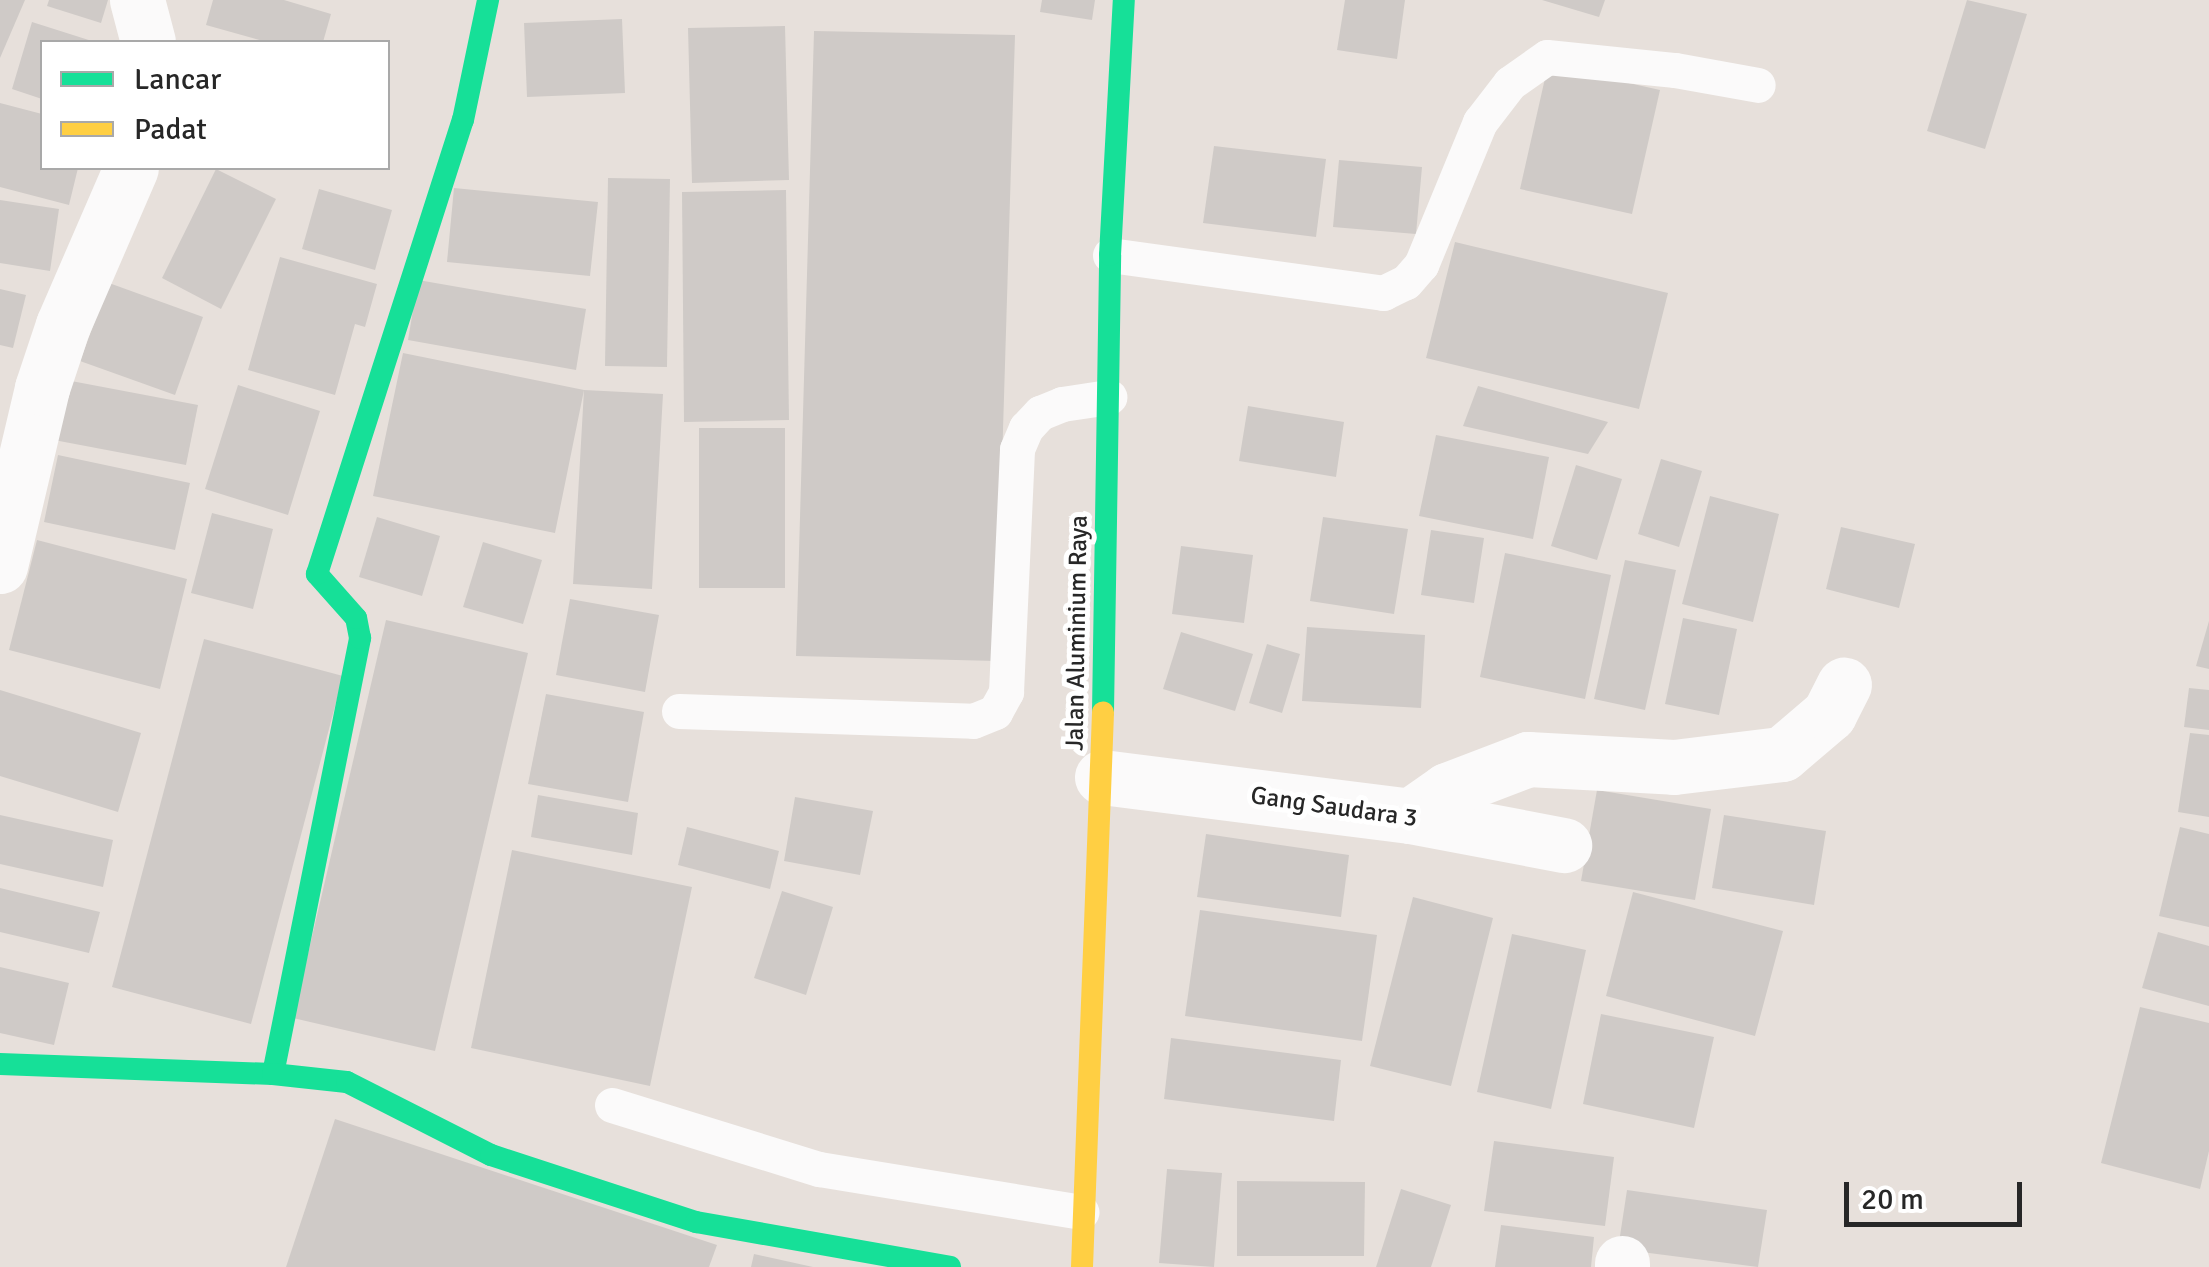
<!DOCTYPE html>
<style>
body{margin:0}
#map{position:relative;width:2209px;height:1267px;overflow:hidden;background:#e7e0db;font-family:Signika,sans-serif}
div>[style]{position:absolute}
.building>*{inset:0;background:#cfcac7}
.lane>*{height:35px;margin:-17.5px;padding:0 17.5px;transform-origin:17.5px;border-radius:17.5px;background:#fbfafa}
.street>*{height:55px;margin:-27.5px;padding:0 27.5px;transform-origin:27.5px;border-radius:27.5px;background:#fbfafa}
.fast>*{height:22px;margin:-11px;padding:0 11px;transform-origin:11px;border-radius:11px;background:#16e098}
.slow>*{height:22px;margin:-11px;padding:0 11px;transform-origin:11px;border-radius:11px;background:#ffcf43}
span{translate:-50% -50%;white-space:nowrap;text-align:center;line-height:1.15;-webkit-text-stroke:10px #fff;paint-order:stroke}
.street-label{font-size:25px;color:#272727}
.legend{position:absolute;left:40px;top:40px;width:350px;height:130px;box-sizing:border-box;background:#fff;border:2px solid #a9a9a9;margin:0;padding:12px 18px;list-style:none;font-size:30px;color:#272727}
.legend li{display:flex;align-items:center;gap:20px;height:50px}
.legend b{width:50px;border:2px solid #a9a9a9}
.scale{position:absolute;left:1844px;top:1182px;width:178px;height:45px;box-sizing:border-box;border:5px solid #272727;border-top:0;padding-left:12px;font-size:30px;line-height:35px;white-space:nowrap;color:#272727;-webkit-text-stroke:8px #fff;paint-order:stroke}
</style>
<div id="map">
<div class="building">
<div style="clip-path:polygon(0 0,25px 0,0 58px)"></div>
<div style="clip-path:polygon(49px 0,108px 0,101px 23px,47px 6px)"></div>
<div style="clip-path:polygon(213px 0,284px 0,331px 14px,323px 42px,267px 42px,206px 25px)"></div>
<div style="clip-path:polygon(1042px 0,1095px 0,1092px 20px,1040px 12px)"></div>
<div style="clip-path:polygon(1345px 0,1405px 0,1397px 59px,1337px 50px)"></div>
<div style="clip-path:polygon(1542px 0,1605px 0,1599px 17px)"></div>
<div style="clip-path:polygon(1967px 0,2027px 14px,1985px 149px,1927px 131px)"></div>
<div style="clip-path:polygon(622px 19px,625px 93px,527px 97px,524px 23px)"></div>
<div style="clip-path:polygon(32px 22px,95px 42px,42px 42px,42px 99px,12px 89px)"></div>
<div style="clip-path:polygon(785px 26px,789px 180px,692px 183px,688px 28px)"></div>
<div style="clip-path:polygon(814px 31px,1015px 35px,996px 661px,796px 656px)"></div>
<div style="clip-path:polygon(1548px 65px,1660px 90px,1632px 214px,1520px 189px)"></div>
<div style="clip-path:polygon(0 103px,42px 114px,42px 168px,78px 168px,69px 205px,0 187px)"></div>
<div style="clip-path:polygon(1214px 146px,1326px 159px,1316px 237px,1203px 223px)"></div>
<div style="clip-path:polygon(1339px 160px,1422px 167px,1416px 234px,1333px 227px)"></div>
<div style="clip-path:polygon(216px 169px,276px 199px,221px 309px,162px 278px)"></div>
<div style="clip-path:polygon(608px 178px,670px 179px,667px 367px,605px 366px)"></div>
<div style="clip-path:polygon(454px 188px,598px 202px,590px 276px,447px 262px)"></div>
<div style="clip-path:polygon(319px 189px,392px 210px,375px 270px,302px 249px)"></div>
<div style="clip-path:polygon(786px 190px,789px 420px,684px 422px,682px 192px)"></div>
<div style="clip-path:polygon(0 200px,59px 209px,50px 271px,0 263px)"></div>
<div style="clip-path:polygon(1455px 242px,1668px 293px,1639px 409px,1426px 358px)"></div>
<div style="clip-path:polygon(280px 257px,377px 284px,365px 327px,355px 324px,335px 395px,248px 370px)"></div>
<div style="clip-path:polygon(418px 280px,586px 309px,576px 370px,408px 340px)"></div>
<div style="clip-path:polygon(109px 283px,203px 317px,175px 395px,80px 361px)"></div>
<div style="clip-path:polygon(0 289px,26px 295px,13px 348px,0 345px)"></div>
<div style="clip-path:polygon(403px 353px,584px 390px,663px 394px,652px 589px,573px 584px,584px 390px,555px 533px,373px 496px)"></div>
<div style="clip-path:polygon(66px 380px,198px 405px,186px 465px,54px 440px)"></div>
<div style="clip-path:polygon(238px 385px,320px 411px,288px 515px,205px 489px)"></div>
<div style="clip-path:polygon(1478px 386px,1608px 422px,1588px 454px,1463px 426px)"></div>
<div style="clip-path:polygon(1248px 406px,1344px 422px,1336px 477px,1239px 461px)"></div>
<div style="clip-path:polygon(699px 428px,785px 428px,785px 588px,699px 588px)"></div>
<div style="clip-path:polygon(1436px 435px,1549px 457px,1533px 539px,1419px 516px)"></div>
<div style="clip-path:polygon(58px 455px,190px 483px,175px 550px,44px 522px)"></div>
<div style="clip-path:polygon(1661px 459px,1702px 471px,1679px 547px,1638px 534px)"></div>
<div style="clip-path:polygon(1576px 465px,1622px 479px,1597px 560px,1551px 546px)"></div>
<div style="clip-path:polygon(1710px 496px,1779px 514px,1753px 622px,1682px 604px)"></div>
<div style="clip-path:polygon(212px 513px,273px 529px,253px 609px,191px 593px)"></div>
<div style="clip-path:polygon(377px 517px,440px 536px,422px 596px,359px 577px)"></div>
<div style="clip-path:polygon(1323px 517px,1408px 529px,1394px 614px,1310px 601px)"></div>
<div style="clip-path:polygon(1841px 527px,1915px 544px,1899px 608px,1826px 589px)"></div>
<div style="clip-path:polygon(1431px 530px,1484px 538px,1474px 603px,1421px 595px)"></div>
<div style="clip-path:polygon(37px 540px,187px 579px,160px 689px,9px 650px)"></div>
<div style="clip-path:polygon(483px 542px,542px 560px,523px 624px,463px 607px)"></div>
<div style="clip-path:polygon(1181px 546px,1253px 555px,1244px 623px,1172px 614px)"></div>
<div style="clip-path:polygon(1505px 553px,1611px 575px,1585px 699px,1480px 677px)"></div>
<div style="clip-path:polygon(1625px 560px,1676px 570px,1645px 710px,1594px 699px)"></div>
<div style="clip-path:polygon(570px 599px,659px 615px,645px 692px,556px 675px)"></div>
<div style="clip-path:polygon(1683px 618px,1737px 629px,1719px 715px,1665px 704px)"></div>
<div style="clip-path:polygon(386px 620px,528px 653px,435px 1051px,293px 1018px)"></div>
<div style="clip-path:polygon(2209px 621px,2209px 669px,2196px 666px)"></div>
<div style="clip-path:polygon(1307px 627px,1425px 635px,1421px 708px,1302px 701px)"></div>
<div style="clip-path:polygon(1181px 632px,1253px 654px,1235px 711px,1163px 689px)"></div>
<div style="clip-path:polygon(204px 639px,343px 676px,251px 1024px,112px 987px)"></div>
<div style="clip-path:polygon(1267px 644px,1300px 654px,1282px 713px,1249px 703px)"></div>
<div style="clip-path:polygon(2189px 688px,2209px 690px,2209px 730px,2184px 727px)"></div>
<div style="clip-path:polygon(0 690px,141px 733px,118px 812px,0 776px)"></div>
<div style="clip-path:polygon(546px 694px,644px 712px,628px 802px,528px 784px)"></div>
<div style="clip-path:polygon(2190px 733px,2209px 735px,2209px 817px,2178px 812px)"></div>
<div style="clip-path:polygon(1597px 790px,1711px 809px,1695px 900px,1581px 881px)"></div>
<div style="clip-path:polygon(538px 795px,638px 813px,632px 855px,531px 837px)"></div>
<div style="clip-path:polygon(795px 797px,873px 811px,860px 875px,784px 861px)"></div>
<div style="clip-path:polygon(0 815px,113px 840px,103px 887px,0 864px)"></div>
<div style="clip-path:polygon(1724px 815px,1826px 831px,1814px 905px,1712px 888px)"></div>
<div style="clip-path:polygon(687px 827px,779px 851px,770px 889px,678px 865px)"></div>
<div style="clip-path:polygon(2180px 827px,2209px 834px,2209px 927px,2159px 916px)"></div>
<div style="clip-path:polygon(1206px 834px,1349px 855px,1341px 917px,1197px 897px)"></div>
<div style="clip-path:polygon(512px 850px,692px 887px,650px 1086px,471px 1048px)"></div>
<div style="clip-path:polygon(0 888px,100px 912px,89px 953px,0 932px)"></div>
<div style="clip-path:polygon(782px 891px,833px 907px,806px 995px,754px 978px)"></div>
<div style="clip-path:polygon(1633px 892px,1783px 931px,1755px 1036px,1606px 996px)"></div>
<div style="clip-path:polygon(1413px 897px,1493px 918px,1451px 1086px,1370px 1066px)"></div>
<div style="clip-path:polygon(1200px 910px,1377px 935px,1362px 1041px,1185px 1016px)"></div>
<div style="clip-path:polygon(2158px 932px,2209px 946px,2209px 1006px,2142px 988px)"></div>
<div style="clip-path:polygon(1512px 934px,1586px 950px,1551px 1109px,1477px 1092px)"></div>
<div style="clip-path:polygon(0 967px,69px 983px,54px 1045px,0 1033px)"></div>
<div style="clip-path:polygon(2140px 1007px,2209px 1023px,2209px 1151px,2200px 1189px,2101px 1163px)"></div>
<div style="clip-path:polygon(1601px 1014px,1714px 1037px,1694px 1128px,1583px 1104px)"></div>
<div style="clip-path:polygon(1171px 1038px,1341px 1060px,1334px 1121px,1164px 1099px)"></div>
<div style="clip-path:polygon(335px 1119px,717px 1245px,709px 1267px,286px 1267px)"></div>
<div style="clip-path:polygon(1494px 1141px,1614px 1157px,1605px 1226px,1484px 1211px)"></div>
<div style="clip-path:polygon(1167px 1169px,1222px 1173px,1214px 1267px,1159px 1263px)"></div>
<div style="clip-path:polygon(1237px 1181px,1365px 1182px,1364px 1256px,1237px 1256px)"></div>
<div style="clip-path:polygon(1401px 1189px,1451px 1205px,1431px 1267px,1376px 1267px)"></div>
<div style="clip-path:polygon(1627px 1190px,1767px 1210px,1758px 1267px,1618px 1249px)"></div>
<div style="clip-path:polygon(1501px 1225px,1594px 1237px,1591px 1267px,1495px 1267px)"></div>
<div style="clip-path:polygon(754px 1254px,813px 1267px,751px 1267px)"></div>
</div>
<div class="lane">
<div style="left:1110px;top:255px;width:276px;rotate:7.9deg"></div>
<div style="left:1383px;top:293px;width:25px;rotate:-26deg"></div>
<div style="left:1406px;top:282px;width:23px;rotate:-49deg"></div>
<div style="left:1421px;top:265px;width:155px;rotate:-67.6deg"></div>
<div style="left:1480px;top:122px;width:49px;rotate:-52.4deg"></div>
<div style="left:1510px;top:83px;width:45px;rotate:-35.1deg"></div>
<div style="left:1547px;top:57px;width:129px;rotate:5.8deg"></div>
<div style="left:1675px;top:70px;width:84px;rotate:10.2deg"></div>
<div style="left:679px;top:711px;width:294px;rotate:1.9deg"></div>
<div style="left:973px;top:721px;width:24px;rotate:-22deg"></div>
<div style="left:995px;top:712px;width:23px;rotate:-61deg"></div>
<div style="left:1006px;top:692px;width:243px;rotate:-87.4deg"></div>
<div style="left:1017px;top:449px;width:23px;rotate:-67deg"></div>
<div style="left:1026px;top:428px;width:21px;rotate:-47deg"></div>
<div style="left:1040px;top:413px;width:24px;rotate:-22deg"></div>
<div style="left:1062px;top:404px;width:48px;rotate:-8.5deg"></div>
<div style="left:612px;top:1105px;width:217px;rotate:17.2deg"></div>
<div style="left:819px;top:1169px;width:266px;rotate:9.3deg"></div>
</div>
<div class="street">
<div style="left:137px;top:0;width:43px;rotate:75.3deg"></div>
<div style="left:0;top:566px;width:183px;rotate:-76.7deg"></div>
<div style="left:42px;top:388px;width:66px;rotate:-71.6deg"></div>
<div style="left:63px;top:325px;width:171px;rotate:-66.6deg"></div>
<div style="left:1102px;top:777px;width:310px;rotate:7.2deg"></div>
<div style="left:1410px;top:816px;width:157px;rotate:10.7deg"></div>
<div style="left:1410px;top:816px;width:45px;rotate:-35.1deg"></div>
<div style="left:1447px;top:790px;width:87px;rotate:-20.9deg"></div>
<div style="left:1528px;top:759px;width:146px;rotate:3.1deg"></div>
<div style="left:1674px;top:767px;width:109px;rotate:-6.9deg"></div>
<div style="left:1782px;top:754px;width:62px;rotate:-40.4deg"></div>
<div style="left:1829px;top:714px;width:33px;rotate:-63deg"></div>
<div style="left:1622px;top:1267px;width:4px;rotate:-90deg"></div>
</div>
<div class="fast">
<div style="left:1103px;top:712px;width:457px;rotate:-89.1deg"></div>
<div style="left:1110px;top:255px;width:255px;rotate:-86.9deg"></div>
<div style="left:0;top:1064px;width:273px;rotate:2.1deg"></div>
<div style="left:273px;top:1074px;width:445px;rotate:-78.7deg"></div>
<div style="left:360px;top:638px;width:20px;rotate:-101deg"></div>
<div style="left:356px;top:618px;width:59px;rotate:-131.6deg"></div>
<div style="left:317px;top:574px;width:477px;rotate:-72.2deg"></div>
<div style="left:463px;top:120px;width:123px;rotate:-78.2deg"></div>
<div style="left:273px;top:1074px;width:74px;rotate:6.2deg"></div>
<div style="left:347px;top:1082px;width:161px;rotate:26.9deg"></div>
<div style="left:491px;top:1155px;width:216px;rotate:18.1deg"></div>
<div style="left:696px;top:1222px;width:258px;rotate:10deg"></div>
</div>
<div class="slow">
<div style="left:1082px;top:1267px;width:555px;rotate:-87.83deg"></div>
</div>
<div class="street-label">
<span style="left:1077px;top:633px;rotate:-89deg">Jalan Aluminium Raya</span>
<span style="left:1334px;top:807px;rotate:8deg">Gang Saudara 3</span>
</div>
<ul class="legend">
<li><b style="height:12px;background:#16e098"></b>Lancar</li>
<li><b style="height:12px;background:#ffcf43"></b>Padat</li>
</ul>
<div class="scale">20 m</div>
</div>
